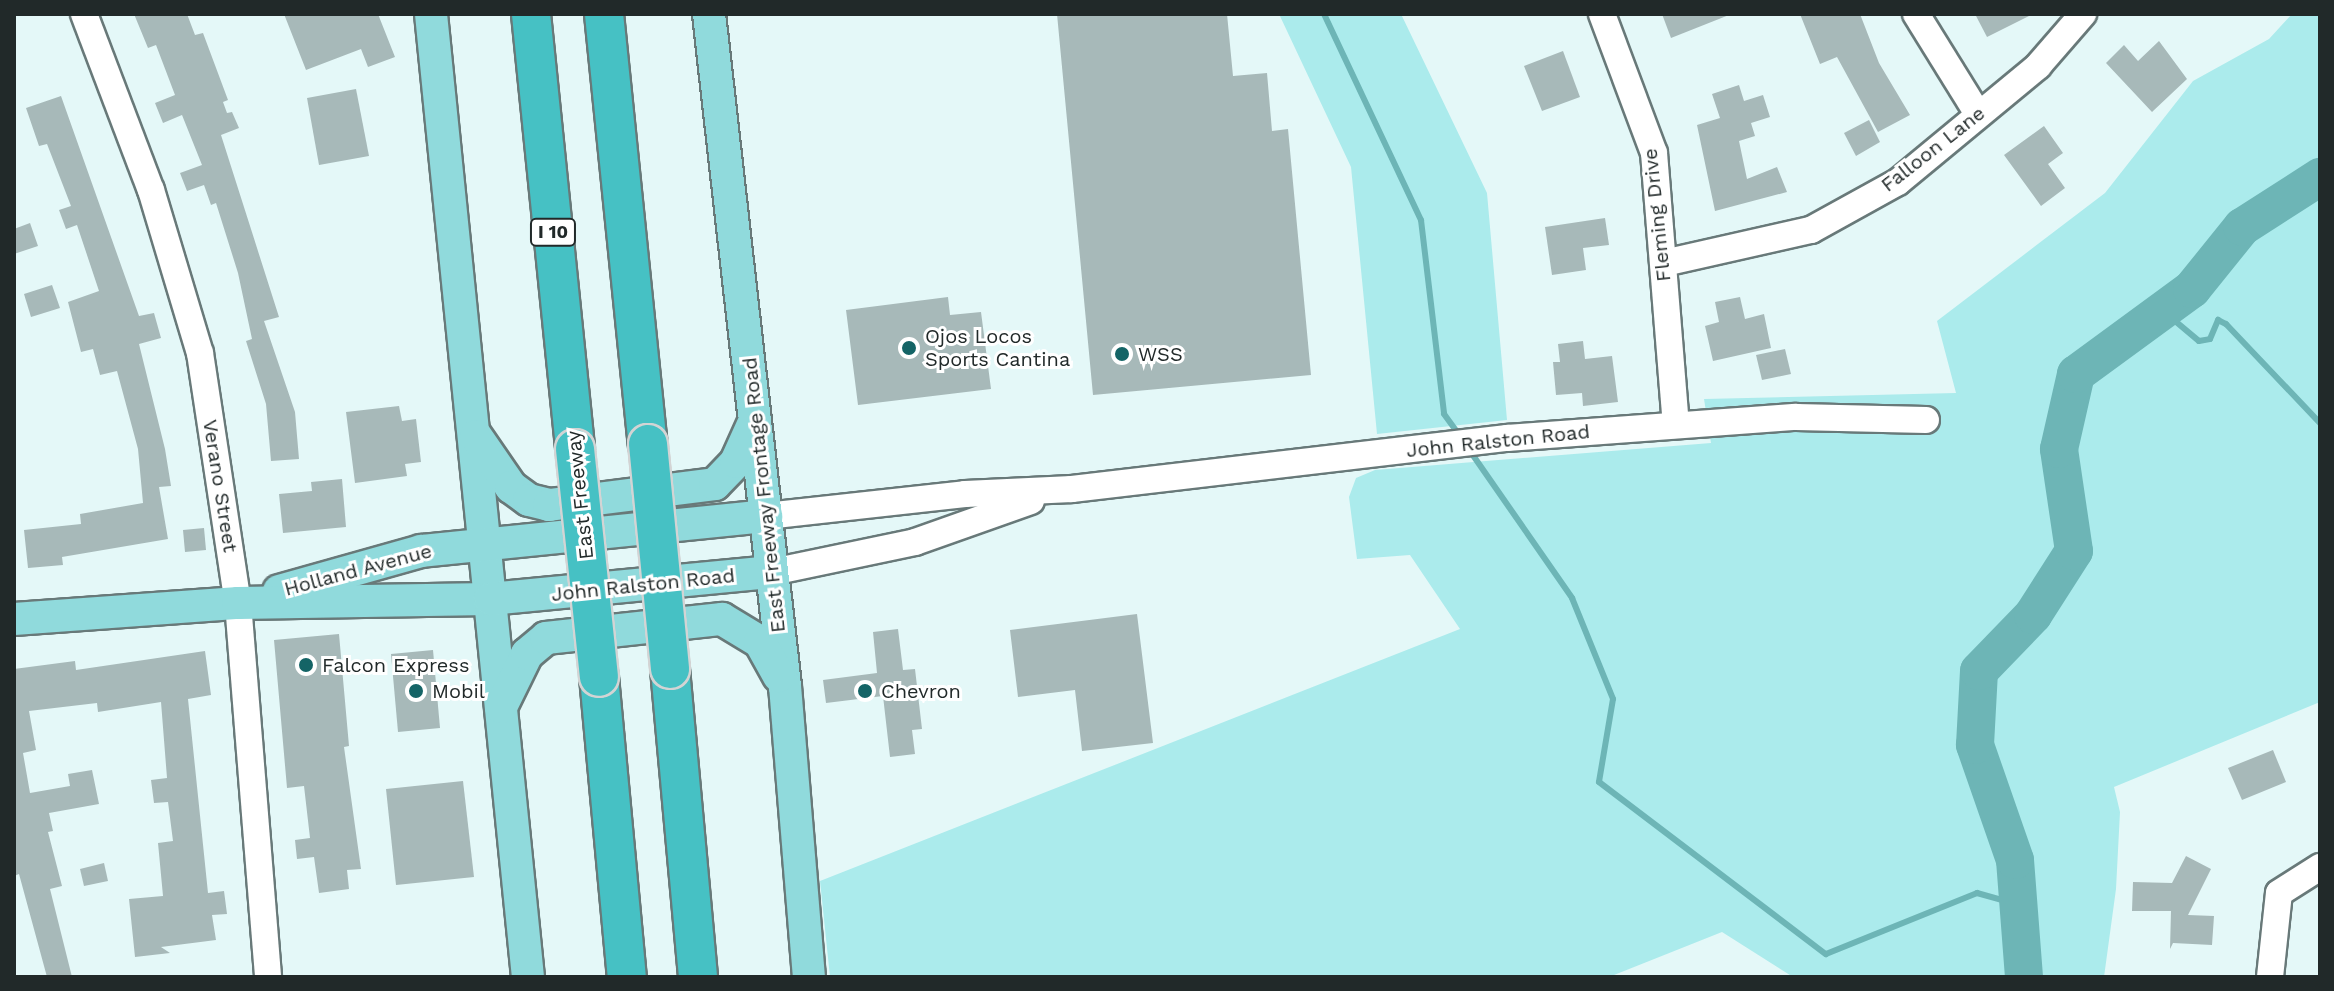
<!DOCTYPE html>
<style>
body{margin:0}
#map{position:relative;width:2334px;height:991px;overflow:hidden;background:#e4f8f8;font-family:"Work Sans",sans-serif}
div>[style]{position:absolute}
.green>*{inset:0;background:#abebec}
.stream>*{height:6px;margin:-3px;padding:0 3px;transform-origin:3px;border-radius:3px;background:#6db5b6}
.river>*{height:38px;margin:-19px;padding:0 19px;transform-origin:19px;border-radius:19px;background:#6db5b6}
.building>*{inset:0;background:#a7b9b9}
.roads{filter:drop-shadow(2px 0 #687979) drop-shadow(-2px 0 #687979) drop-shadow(0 2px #687979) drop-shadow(0 -2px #687979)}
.minor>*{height:26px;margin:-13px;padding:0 13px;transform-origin:13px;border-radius:13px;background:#fff}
.major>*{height:32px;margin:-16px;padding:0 16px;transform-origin:16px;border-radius:16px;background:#90dadc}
.highway>*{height:38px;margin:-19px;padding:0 19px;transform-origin:19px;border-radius:19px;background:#46c1c4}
.bridges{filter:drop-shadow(2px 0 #d3d4d4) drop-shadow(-2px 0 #d3d4d4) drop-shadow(0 2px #d3d4d4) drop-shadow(0 -2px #d3d4d4)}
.highway-bridge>*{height:38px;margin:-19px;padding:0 19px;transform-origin:19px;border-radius:19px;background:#46c1c4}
.dots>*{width:22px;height:22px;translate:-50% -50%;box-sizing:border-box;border:4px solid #fff;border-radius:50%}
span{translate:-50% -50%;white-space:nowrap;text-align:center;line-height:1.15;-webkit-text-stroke:6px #fff;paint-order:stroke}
.shield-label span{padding:2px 6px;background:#fff;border:2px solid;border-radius:6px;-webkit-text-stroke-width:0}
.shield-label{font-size:18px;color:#212929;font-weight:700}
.street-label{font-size:20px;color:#212929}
.poi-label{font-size:20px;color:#212929}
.left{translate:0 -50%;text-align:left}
.frame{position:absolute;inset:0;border:16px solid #212929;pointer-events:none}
</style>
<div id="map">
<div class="green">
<div style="clip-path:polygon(1279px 14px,1401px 14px,1487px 193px,1507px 420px,1377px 434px,1351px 167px)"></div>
<div style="clip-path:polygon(2292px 14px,2320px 14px,2320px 702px,2114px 787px,2120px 812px,2116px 889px,2104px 977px,1793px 977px,1722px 932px,1609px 977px,830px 977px,820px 881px,1460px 629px,1410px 555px,1357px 559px,1349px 497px,1356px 478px,1375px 470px,1711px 443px,1704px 399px,1956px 393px,1937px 321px,2105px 193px,2193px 81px,2269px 39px)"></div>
</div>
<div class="stream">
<div style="left:1324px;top:14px;width:228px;rotate:64.8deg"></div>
<div style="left:1421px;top:220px;width:195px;rotate:83.2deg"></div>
<div style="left:1444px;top:414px;width:26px;rotate:54deg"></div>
<div style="left:2162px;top:310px;width:48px;rotate:40deg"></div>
<div style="left:2199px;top:341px;width:11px;rotate:-10deg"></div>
<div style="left:2210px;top:339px;width:21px;rotate:-67deg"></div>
<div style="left:2218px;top:320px;width:9px;rotate:27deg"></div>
<div style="left:2226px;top:324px;width:137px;rotate:46.5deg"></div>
<div style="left:1470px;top:451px;width:179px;rotate:55.2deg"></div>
<div style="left:1572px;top:598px;width:109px;rotate:67.9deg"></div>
<div style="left:1613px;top:699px;width:84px;rotate:99.6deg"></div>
<div style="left:1599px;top:782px;width:285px;rotate:37.2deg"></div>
<div style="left:1826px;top:954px;width:163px;rotate:-22deg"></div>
<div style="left:1977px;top:893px;width:45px;rotate:15.6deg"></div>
</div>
<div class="river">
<div style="left:2024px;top:977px;width:117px;rotate:-94.4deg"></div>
<div style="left:2015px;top:860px;width:122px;rotate:-109.2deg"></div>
<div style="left:1975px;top:745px;width:74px;rotate:-86.9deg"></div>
<div style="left:1979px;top:671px;width:78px;rotate:-46deg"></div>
<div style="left:2033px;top:615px;width:76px;rotate:-57.4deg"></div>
<div style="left:2074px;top:551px;width:103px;rotate:-98.4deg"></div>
<div style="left:2059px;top:449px;width:77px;rotate:-77.2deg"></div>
<div style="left:2076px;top:374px;width:144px;rotate:-36.2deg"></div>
<div style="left:2192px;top:289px;width:80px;rotate:-51.1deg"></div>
<div style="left:2242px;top:227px;width:93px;rotate:-32.7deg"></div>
</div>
<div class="building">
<div style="clip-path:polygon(134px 14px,187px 14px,195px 35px,203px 33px,228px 100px,223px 102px,227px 113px,232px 112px,239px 128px,221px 135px,279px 317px,264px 321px,295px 412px,299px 459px,271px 461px,266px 404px,246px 341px,252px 339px,238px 273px,216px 203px,211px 205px,204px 185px,187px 191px,180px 173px,202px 165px,182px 115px,163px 123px,155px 103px,175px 95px,156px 45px,148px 48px)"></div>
<div style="clip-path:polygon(284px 14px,378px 14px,395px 57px,368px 67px,361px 49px,306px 70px)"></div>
<div style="clip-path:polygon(1057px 14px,1227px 14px,1233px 76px,1267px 73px,1272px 131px,1288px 129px,1311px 375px,1093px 395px)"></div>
<div style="clip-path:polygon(1662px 14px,1729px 14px,1729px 15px,1671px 38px)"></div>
<div style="clip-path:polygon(1800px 14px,1860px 14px,1879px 63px,1910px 115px,1878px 132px,1837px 57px,1820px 64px)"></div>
<div style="clip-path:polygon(1975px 14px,2033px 14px,1987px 37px)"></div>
<div style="clip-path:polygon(2159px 41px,2187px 79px,2152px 112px,2106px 63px,2124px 45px,2138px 61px)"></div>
<div style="clip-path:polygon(1563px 51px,1580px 97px,1542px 111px,1524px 66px)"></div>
<div style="clip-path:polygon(1739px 85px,1744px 101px,1763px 95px,1770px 117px,1751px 123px,1755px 136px,1739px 141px,1747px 179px,1777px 167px,1787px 192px,1715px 211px,1697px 125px,1720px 118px,1712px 94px)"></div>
<div style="clip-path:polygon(356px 89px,369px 156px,319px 165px,307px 98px)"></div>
<div style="clip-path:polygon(61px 96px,139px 316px,154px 313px,161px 338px,139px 344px,165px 449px,171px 486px,159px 487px,168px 539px,62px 557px,63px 565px,28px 568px,24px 530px,81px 524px,80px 514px,143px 503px,138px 449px,117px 371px,100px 375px,93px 349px,81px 352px,68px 302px,99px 291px,77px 225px,66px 229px,59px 210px,71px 206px,47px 144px,39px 146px,26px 108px)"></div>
<div style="clip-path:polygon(1869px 120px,1880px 142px,1856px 156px,1844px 133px)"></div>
<div style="clip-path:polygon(2044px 126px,2063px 153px,2048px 164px,2065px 188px,2041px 206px,2004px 155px)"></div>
<div style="clip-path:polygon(1605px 218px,1609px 245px,1583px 248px,1586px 270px,1552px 275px,1545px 227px)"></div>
<div style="clip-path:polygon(30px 223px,38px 246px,14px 254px,14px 229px)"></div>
<div style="clip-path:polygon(52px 285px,60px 308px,31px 317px,24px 294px)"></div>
<div style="clip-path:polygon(948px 297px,950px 315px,981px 312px,991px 389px,858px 405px,846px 310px)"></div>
<div style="clip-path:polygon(1740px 297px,1745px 319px,1764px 314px,1771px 348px,1713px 361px,1705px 326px,1719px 322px,1715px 302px)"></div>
<div style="clip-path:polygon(1583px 341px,1585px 359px,1612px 356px,1618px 402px,1583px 406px,1582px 393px,1556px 395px,1553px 362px,1560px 362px,1558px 344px)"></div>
<div style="clip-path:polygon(1785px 349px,1791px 374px,1762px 380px,1756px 355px)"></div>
<div style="clip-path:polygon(399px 406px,402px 421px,416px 419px,421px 462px,405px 464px,407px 476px,355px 483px,346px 412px)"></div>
<div style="clip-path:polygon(342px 479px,346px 527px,283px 533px,279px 494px,312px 491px,311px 482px)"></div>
<div style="clip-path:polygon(204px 528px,206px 550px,185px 552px,183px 530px)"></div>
<div style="clip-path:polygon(1137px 614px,1153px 743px,1082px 751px,1075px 690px,1018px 697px,1010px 630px)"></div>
<div style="clip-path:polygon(898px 629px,903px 670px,915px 669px,922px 729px,912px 730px,915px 754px,890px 757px,883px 696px,826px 703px,823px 680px,877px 673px,873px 632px)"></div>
<div style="clip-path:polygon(339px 634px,349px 746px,344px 747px,361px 869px,347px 870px,349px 889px,319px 893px,314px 857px,297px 859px,295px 840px,310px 838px,304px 786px,287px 788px,274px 640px)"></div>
<div style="clip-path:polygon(433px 650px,440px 728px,398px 732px,391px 654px)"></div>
<div style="clip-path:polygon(205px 651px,211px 695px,188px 699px,208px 893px,224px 891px,227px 914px,212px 915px,216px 940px,161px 947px,170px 953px,135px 957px,129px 899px,163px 896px,158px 843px,173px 841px,168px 802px,154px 803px,151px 780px,167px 778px,161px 702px,98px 712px,97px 703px,29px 711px,36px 750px,23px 753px,30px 793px,70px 786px,68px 774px,92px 770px,99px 804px,49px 813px,53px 831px,48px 832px,62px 886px,50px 889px,72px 977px,47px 977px,19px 874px,14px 876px,14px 669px,75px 661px,76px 670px)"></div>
<div style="clip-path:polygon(2273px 750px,2286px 782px,2242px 800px,2228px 768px)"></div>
<div style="clip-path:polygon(463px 781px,474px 877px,396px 885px,386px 789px)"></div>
<div style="clip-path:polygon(2186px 856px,2211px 869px,2188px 915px,2214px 916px,2212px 945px,2173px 943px,2170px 949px,2171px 911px,2132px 911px,2133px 882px,2172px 883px)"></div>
<div style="clip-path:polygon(104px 863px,108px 881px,84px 886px,80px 869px)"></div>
</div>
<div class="roads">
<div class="minor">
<div style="left:84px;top:14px;width:188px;rotate:69.2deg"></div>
<div style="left:151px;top:190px;width:170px;rotate:73.3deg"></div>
<div style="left:200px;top:353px;width:253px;rotate:81.4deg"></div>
<div style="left:238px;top:603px;width:375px;rotate:85.4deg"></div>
<div style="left:1602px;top:14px;width:148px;rotate:69.5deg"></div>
<div style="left:1654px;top:153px;width:273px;rotate:85.4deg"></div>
<div style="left:1916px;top:14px;width:118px;rotate:58.2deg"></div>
<div style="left:1664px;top:263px;width:151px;rotate:-12.7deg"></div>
<div style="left:1811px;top:230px;width:99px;rotate:-28.9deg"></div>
<div style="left:1898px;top:182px;width:182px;rotate:-39.6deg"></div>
<div style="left:2038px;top:66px;width:69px;rotate:-49.1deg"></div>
<div style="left:766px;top:516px;width:200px;rotate:-6.3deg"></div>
<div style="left:965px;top:494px;width:107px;rotate:-2.7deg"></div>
<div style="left:1072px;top:489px;width:438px;rotate:-6.7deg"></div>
<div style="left:1507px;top:438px;width:290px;rotate:-4.2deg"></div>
<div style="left:1796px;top:417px;width:130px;rotate:1.3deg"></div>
<div style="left:772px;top:572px;width:146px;rotate:-11.8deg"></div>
<div style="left:915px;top:542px;width:123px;rotate:-19.5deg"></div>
<div style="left:2270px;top:977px;width:84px;rotate:-83.9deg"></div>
<div style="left:2279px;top:893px;width:49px;rotate:-32.4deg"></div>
</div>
<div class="major">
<div style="left:431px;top:14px;width:968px;rotate:84.25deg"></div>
<div style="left:709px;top:14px;width:676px;rotate:83.55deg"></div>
<div style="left:785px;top:686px;width:292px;rotate:85.3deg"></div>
<div style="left:476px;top:436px;width:62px;rotate:55.5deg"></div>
<div style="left:511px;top:487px;width:22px;rotate:36deg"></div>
<div style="left:529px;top:500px;width:21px;rotate:14deg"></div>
<div style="left:549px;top:505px;width:167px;rotate:-7.2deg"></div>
<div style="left:715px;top:484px;width:30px;rotate:-46deg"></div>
<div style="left:736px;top:462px;width:46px;rotate:-65.7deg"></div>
<div style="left:279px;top:591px;width:148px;rotate:-15.7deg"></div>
<div style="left:421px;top:551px;width:347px;rotate:-5.8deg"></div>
<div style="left:14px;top:619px;width:225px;rotate:-4.1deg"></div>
<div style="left:238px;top:603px;width:252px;rotate:-0.9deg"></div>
<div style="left:490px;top:599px;width:283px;rotate:-5.5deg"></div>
<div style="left:501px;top:707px;width:59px;rotate:-63.9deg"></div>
<div style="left:527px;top:654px;width:25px;rotate:-40deg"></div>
<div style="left:546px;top:638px;width:177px;rotate:-6.2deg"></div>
<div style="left:722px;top:619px;width:44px;rotate:31.2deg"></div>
<div style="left:760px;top:642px;width:39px;rotate:61deg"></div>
</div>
<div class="highway">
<div style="left:531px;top:14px;width:437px;rotate:84.2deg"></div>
<div style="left:604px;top:14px;width:432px;rotate:84.2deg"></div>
<div style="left:670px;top:669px;width:309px;rotate:84.8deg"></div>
<div style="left:599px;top:677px;width:301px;rotate:84.7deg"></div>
</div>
</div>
<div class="bridges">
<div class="highway-bridge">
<div style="left:648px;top:444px;width:226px;rotate:84.4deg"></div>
<div style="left:575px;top:449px;width:229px;rotate:84deg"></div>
</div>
</div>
<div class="dots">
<div style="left:909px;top:348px;background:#146466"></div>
<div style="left:1122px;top:354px;background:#146466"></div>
<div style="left:306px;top:665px;background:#146466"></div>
<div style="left:416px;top:691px;background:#146466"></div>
<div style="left:865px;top:691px;background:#146466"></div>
</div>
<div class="shield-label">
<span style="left:553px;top:232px">I 10</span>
</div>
<div class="street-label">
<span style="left:1933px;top:149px;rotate:-38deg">Falloon Lane</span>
<span style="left:1657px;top:215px;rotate:-96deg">Fleming Drive</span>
<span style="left:1498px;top:441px;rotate:-6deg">John Ralston Road</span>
<span style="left:220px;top:486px;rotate:81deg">Verano Street</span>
<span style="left:580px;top:495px;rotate:-96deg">East Freeway</span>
<span style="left:764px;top:495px;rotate:-96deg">East Freeway Frontage Road</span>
<span style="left:358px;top:570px;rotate:-15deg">Holland Avenue</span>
<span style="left:643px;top:585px;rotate:-6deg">John Ralston Road</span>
</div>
<div class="poi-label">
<span class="left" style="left:925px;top:348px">Ojos Locos<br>Sports Cantina</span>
<span class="left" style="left:1138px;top:354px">WSS</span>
<span class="left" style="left:322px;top:665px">Falcon Express</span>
<span class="left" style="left:432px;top:691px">Mobil</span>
<span class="left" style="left:881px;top:691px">Chevron</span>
</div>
<div class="frame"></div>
</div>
